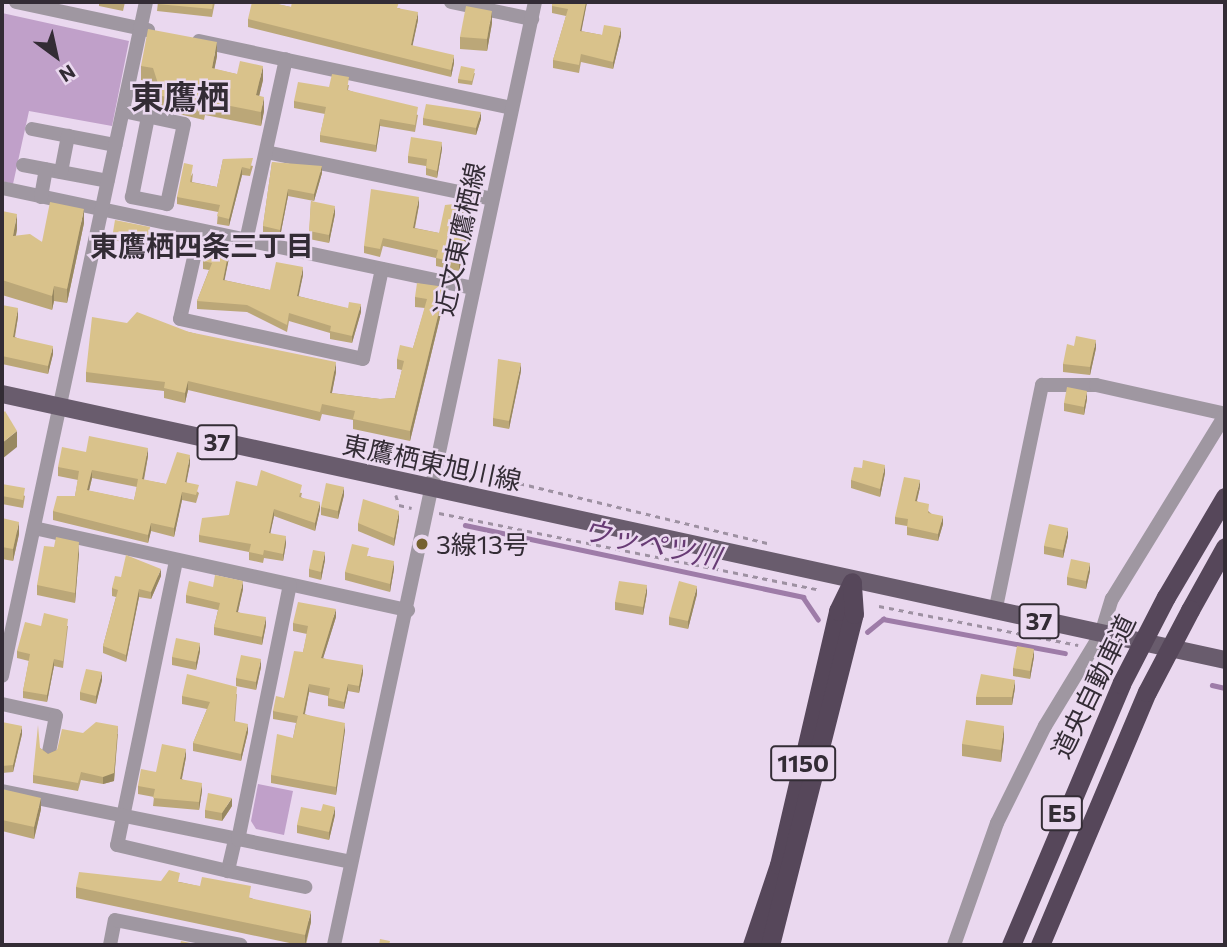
<!DOCTYPE html>
<meta charset="utf-8">
<style>
body{margin:0}
#map{position:relative;width:1227px;height:947px;overflow:hidden;background:#ead8ef;font-family:Commissioner,"Noto Sans JP",sans-serif}
div>[style]{position:absolute}
.green>*{inset:0;background:#c0a0c9}
.stream>*{height:4.5px;margin:-2.25px;padding:0 2.25px;transform-origin:2.25px;border-radius:2.25px;background:#9e7ca8}
.path>*{height:2.5px;margin-top:-1.25px;transform-origin:0;background:repeating-linear-gradient(90deg,#9e91a2 0 5px,transparent 0 10px)}
.minor>*{height:14px;margin:-7px;padding:0 7px;transform-origin:7px;border-radius:7px;background:#9f97a1}
.major>*{height:18px;margin:-9px;padding:0 9px;transform-origin:9px;border-radius:9px;background:#695c6d}
.highway>*{height:19px;margin:-9.5px;padding:0 9.5px;transform-origin:9.5px;border-radius:9.5px;background:#56475a}
.highway-bridge>*{height:19px;margin:-9.5px;padding:0 9.5px;transform-origin:9.5px;border-radius:9.5px;background:#56475a}
.wall>*{inset:0;background:#bba778}
.shaded-wall>*{inset:0;background:#988861}
.building>*{inset:0;background:#d9c28b}
.dots>*{width:19px;height:19px;translate:-50% -50%;box-sizing:border-box;border:4px solid #ead8ef;border-radius:50%}
span{translate:-50% -50%;white-space:nowrap;text-align:center;line-height:1.15;-webkit-text-stroke:5px #ead8ef;paint-order:stroke}
.shield-label span{padding:2px 5px;background:#ead8ef;border:2px solid;border-radius:5px;-webkit-text-stroke-width:0}
.shield-label{font-size:24px;color:#332c35;font-weight:700}
.street-label{font-size:26px;color:#332c35}
.poi-label{font-size:26px;color:#332c35}
.left{translate:0 -50%;text-align:left}
.neighbourhood-label{font-size:28px;color:#332c35;font-weight:700}
.water-label{font-size:28px;color:#683b75;font-style:italic}
.district-label{font-size:33px;color:#332c35;font-weight:700}
.frame{position:absolute;inset:0;border:4px solid #332c35;pointer-events:none}
.north{position:absolute;left:21px;top:21px;width:70px;height:70px;-webkit-text-stroke:5px #ead8ef;paint-order:stroke;rotate:147deg;font-size:19px;font-weight:700;line-height:28px;text-align:center;color:#332c35}
.north::after{content:'';display:block;margin:auto;width:24px;height:32px;background:#332c35;clip-path:polygon(50% 0,100% 100%,50% 72%,0 100%)}
</style>
<div id="map">
<div class="green">
<div style="clip-path:polygon(2px 13px,129px 41px,112px 126px,29px 111px,13px 184px,2px 181px)"></div>
<div style="clip-path:polygon(258px 784px,293px 791px,284px 835px,256px 829px,251px 821px)"></div>
</div>
<div class="stream">
<div style="left:465px;top:525px;width:346px;rotate:12deg"></div>
<div style="left:803px;top:597px;width:27px;rotate:56deg"></div>
<div style="left:867px;top:632px;width:21px;rotate:-39deg"></div>
<div style="left:883px;top:619px;width:185px;rotate:10.6deg"></div>
<div style="left:1212px;top:685px;width:13px;rotate:13deg"></div>
</div>
<div class="path">
<div style="left:453px;top:456px;width:23px;rotate:77deg"></div>
<div style="left:403px;top:465px;width:25px;rotate:-32deg"></div>
<div style="left:461px;top:469px;width:315px;rotate:13.6deg"></div>
<div style="left:396px;top:495px;width:10px;rotate:73deg"></div>
<div style="left:399px;top:505px;width:13px;rotate:13deg"></div>
<div style="left:439px;top:513px;width:389px;rotate:11.4deg"></div>
<div style="left:879px;top:606px;width:203px;rotate:11.1deg"></div>
</div>
<div class="minor">
<div style="left:16px;top:2px;width:135px;rotate:12deg"></div>
<div style="left:451px;top:2px;width:83px;rotate:11.9deg"></div>
<div style="left:199px;top:41px;width:320px;rotate:12.1deg"></div>
<div style="left:123px;top:111px;width:62px;rotate:12deg"></div>
<div style="left:184px;top:124px;width:82px;rotate:102deg"></div>
<div style="left:167px;top:204px;width:36px;rotate:-169deg"></div>
<div style="left:132px;top:197px;width:82px;rotate:-78.7deg"></div>
<div style="left:32px;top:129px;width:85px;rotate:10.9deg"></div>
<div style="left:266px;top:152px;width:231px;rotate:11.7deg"></div>
<div style="left:23px;top:165px;width:86px;rotate:10.7deg"></div>
<div style="left:61px;top:172px;width:37px;rotate:-79deg"></div>
<div style="left:2px;top:188px;width:482px;rotate:12deg"></div>
<div style="left:41px;top:197px;width:28px;rotate:-80deg"></div>
<div style="left:200px;top:231px;width:90px;rotate:102.8deg"></div>
<div style="left:180px;top:319px;width:187px;rotate:12.3deg"></div>
<div style="left:363px;top:359px;width:92px;rotate:-78.1deg"></div>
<div style="left:246px;top:241px;width:186px;rotate:-77.6deg"></div>
<div style="left:34px;top:528px;width:383px;rotate:12.4deg"></div>
<div style="left:176px;top:561px;width:290px;rotate:101.7deg"></div>
<div style="left:117px;top:845px;width:114px;rotate:13.2deg"></div>
<div style="left:995px;top:612px;width:232px;rotate:-78.3deg"></div>
<div style="left:1042px;top:385px;width:54px"></div>
<div style="left:1096px;top:385px;width:128px;rotate:12.6deg"></div>
<div style="left:2px;top:676px;width:689px;rotate:-77.94deg"></div>
<div style="left:2px;top:704px;width:55px;rotate:12.5deg"></div>
<div style="left:56px;top:716px;width:37px;rotate:101deg"></div>
<div style="left:2px;top:791px;width:356px;rotate:11.5deg"></div>
<div style="left:235px;top:840px;width:32px;rotate:103deg"></div>
<div style="left:228px;top:871px;width:79px;rotate:11.7deg"></div>
<div style="left:238px;top:840px;width:260px;rotate:-78.5deg"></div>
<div style="left:110px;top:945px;width:25px;rotate:-79deg"></div>
<div style="left:115px;top:920px;width:128px;rotate:11.2deg"></div>
<div style="left:334px;top:945px;width:964px;rotate:-77.97deg"></div>
<div style="left:954px;top:945px;width:129px;rotate:-70.6deg"></div>
<div style="left:997px;top:823px;width:108px;rotate:-63.7deg"></div>
<div style="left:1045px;top:726px;width:108px;rotate:-58.7deg"></div>
<div style="left:1101px;top:634px;width:37px;rotate:-73deg"></div>
<div style="left:1112px;top:599px;width:216px;rotate:-58.4deg"></div>
</div>
<div class="major">
<div style="left:2px;top:394px;width:1252px;rotate:12.27deg"></div>
</div>
<div class="highway">
<div style="left:1166px;top:597px;width:116px;rotate:-59.5deg"></div>
<div style="left:1190px;top:610px;width:72px;rotate:-60.9deg"></div>
<div style="left:752px;top:945px;width:84px;rotate:-71.4deg"></div>
<div style="left:779px;top:865px;width:261px;rotate:-76.9deg"></div>
<div style="left:838px;top:611px;width:32px;rotate:-64deg"></div>
<div style="left:770px;top:945px;width:341px;rotate:-75.8deg"></div>
<div style="left:854px;top:614px;width:31px;rotate:-94deg"></div>
<div style="left:1011px;top:945px;width:283px;rotate:-67.1deg"></div>
<div style="left:1040px;top:945px;width:275px;rotate:-67.1deg"></div>
</div>
<div class="highway-bridge">
<div style="left:1121px;top:684px;width:98px;rotate:-62.7deg"></div>
<div style="left:1147px;top:692px;width:93px;rotate:-62.3deg"></div>
</div>
<div class="wall">
<div style="clip-path:polygon(99px 2px,125px 2px,123px 11px,99px 6px)"></div>
<div style="clip-path:polygon(158px 2px,215px 2px,212px 17px,157px 11px)"></div>
<div style="clip-path:polygon(552px 2px,587px 2px,581px 31px,602px 35px,621px 36px,613px 69px,581px 62px,579px 73px,553px 68px,553px 60px,566px 16px,552px 13px)"></div>
<div style="clip-path:polygon(271px 3px,291px 7px,399px 8px,418px 20px,412px 46px,454px 63px,451px 77px,248px 27px,248px 19px)"></div>
<div style="clip-path:polygon(492px 23px,487px 51px,460px 49px,460px 37px)"></div>
<div style="clip-path:polygon(217px 56px,214px 69px,263px 80px,259px 96px,264px 111px,261px 126px,205px 115px,204px 120px,162px 110px,153px 82px,141px 80px,141px 66px)"></div>
<div style="clip-path:polygon(475px 73px,472px 85px,458px 83px,458px 79px)"></div>
<div style="clip-path:polygon(349px 85px,348px 90px,418px 115px,415px 132px,380px 126px,376px 152px,320px 142px,320px 135px,325px 114px,294px 108px,294px 101px,329px 87px)"></div>
<div style="clip-path:polygon(423px 118px,481px 119px,476px 135px,423px 125px)"></div>
<div style="clip-path:polygon(442px 149px,437px 178px,426px 175px,426px 166px,408px 163px,408px 156px)"></div>
<div style="clip-path:polygon(223px 159px,253px 166px,250px 176px,242px 175px,229px 226px,217px 224px,218px 212px,177px 204px,177px 197px,193px 173px,192px 182px,217px 187px)"></div>
<div style="clip-path:polygon(272px 162px,322px 173px,314px 201px,288px 196px,280px 237px,263px 233px,263px 226px)"></div>
<div style="clip-path:polygon(311px 201px,335px 214px,329px 243px,309px 239px)"></div>
<div style="clip-path:polygon(419px 205px,415px 228px,439px 233px,464px 211px,460px 231px,466px 240px,459px 271px,436px 266px,436px 258px,383px 246px,380px 257px,364px 253px,364px 246px)"></div>
<div style="clip-path:polygon(2px 211px,17px 229px,16px 236px,42px 242px,84px 223px,67px 303px,54px 301px,52px 310px,2px 295px)"></div>
<div style="clip-path:polygon(113px 232px,150px 235px,148px 247px,113px 240px)"></div>
<div style="clip-path:polygon(229px 258px,224px 280px,270px 290px,303px 275px,298px 296px,361px 312px,352px 343px,330px 339px,330px 333px,289px 321px,287px 332px,247px 312px,197px 309px,197px 301px,209px 270px,203px 269px,203px 261px)"></div>
<div style="clip-path:polygon(415px 297px,445px 297px,410px 441px,353px 429px,353px 420px,322px 414px,320px 421px,188px 390px,185px 403px,164px 398px,164px 391px,86px 382px,86px 372px,127px 323px,189px 332px,336px 372px,332px 393px,380px 399px,395px 398px,402px 370px,397px 369px,397px 359px,413px 348px,425px 308px,415px 307px)"></div>
<div style="clip-path:polygon(2px 305px,18px 317px,15px 337px,53px 354px,48px 374px,2px 364px)"></div>
<div style="clip-path:polygon(1074px 346px,1096px 348px,1090px 375px,1063px 372px,1063px 364px)"></div>
<div style="clip-path:polygon(521px 371px,509px 429px,493px 426px,493px 418px)"></div>
<div style="clip-path:polygon(1087px 399px,1084px 415px,1064px 411px,1064px 403px)"></div>
<div style="clip-path:polygon(evenodd,86px 452px,148px 456px,144px 480px,166px 484px,190px 464px,186px 482px,199px 493px,196px 503px,182px 500px,174px 537px,151px 531px,148px 543px,53px 520px,53px 511px,75px 496px,78px 480px,58px 476px,58px 467px,86px 452px,92px 478px,137px 487px,134px 500px,89px 491px,92px 478px)"></div>
<div style="clip-path:polygon(885px 473px,880px 497px,851px 488px,851px 480px)"></div>
<div style="clip-path:polygon(2px 484px,25px 496px,23px 508px,2px 504px)"></div>
<div style="clip-path:polygon(257px 486px,302px 493px,301px 497px,320px 509px,315px 531px,274px 516px,270px 533px,286px 544px,283px 561px,264px 558px,263px 563px,249px 560px,249px 552px,199px 542px,199px 535px,229px 515px)"></div>
<div style="clip-path:polygon(920px 487px,917px 501px,943px 524px,938px 541px,907px 535px,907px 526px,895px 524px,895px 517px)"></div>
<div style="clip-path:polygon(344px 495px,338px 519px,321px 515px,321px 507px)"></div>
<div style="clip-path:polygon(2px 518px,19px 534px,13px 561px,2px 559px)"></div>
<div style="clip-path:polygon(399px 519px,394px 546px,358px 531px,358px 523px)"></div>
<div style="clip-path:polygon(1068px 536px,1063px 558px,1044px 554px,1044px 546px)"></div>
<div style="clip-path:polygon(79px 553px,75px 603px,37px 595px,37px 585px)"></div>
<div style="clip-path:polygon(369px 556px,394px 569px,390px 592px,345px 580px,345px 572px)"></div>
<div style="clip-path:polygon(325px 560px,321px 580px,309px 577px,309px 569px)"></div>
<div style="clip-path:polygon(1090px 571px,1086px 589px,1067px 585px,1067px 577px)"></div>
<div style="clip-path:polygon(161px 576px,151px 599px,139px 597px,126px 662px,103px 653px,103px 646px,116px 597px,112px 596px,112px 588px,121px 577px)"></div>
<div style="clip-path:polygon(213px 587px,243px 589px,238px 612px,266px 625px,262px 645px,214px 635px,214px 627px,218px 610px,186px 603px,186px 595px)"></div>
<div style="clip-path:polygon(647px 593px,643px 615px,615px 610px,615px 602px)"></div>
<div style="clip-path:polygon(697px 594px,688px 629px,669px 625px,669px 617px)"></div>
<div style="clip-path:polygon(336px 617px,323px 658px,363px 673px,359px 693px,348px 691px,344px 709px,328px 706px,328px 696px,309px 692px,305px 714px,345px 730px,336px 795px,271px 783px,271px 775px,293px 738px,296px 723px,273px 719px,273px 711px,284px 698px,303px 652px,307px 634px,293px 631px,293px 623px)"></div>
<div style="clip-path:polygon(41px 626px,68px 626px,63px 668px,54px 666px,47px 702px,23px 698px,23px 691px,29px 661px,17px 658px,17px 651px)"></div>
<div style="clip-path:polygon(200px 651px,196px 670px,172px 665px,172px 657px)"></div>
<div style="clip-path:polygon(1034px 657px,1030px 679px,1013px 676px,1013px 668px)"></div>
<div style="clip-path:polygon(261px 667px,256px 690px,236px 686px,236px 678px)"></div>
<div style="clip-path:polygon(102px 680px,96px 704px,80px 700px,80px 692px)"></div>
<div style="clip-path:polygon(1015px 688px,1012px 705px,976px 705px,976px 697px)"></div>
<div style="clip-path:polygon(237px 694px,235px 722px,248px 732px,241px 761px,193px 751px,193px 743px,207px 709px,182px 704px,182px 696px)"></div>
<div style="clip-path:polygon(2px 722px,22px 734px,13px 772px,2px 773px)"></div>
<div style="clip-path:polygon(83px 733px,118px 734px,114px 781px,103px 784px,81px 780px,78px 791px,33px 783px,33px 775px,40px 748px,48px 754px,57px 750px)"></div>
<div style="clip-path:polygon(1004px 738px,1001px 762px,962px 756px,962px 744px)"></div>
<div style="clip-path:polygon(186px 757px,182px 779px,202px 791px,199px 810px,153px 806px,154px 797px,138px 794px,138px 786px,156px 772px)"></div>
<div style="clip-path:polygon(2px 789px,41px 809px,34px 839px,2px 831px)"></div>
<div style="clip-path:polygon(232px 806px,222px 821px,205px 818px,205px 810px)"></div>
<div style="clip-path:polygon(335px 815px,329px 840px,297px 833px,297px 825px)"></div>
<div style="clip-path:polygon(161px 881px,180px 882px,251px 898px,311px 922px,306px 945px,299px 945px,76px 898px,76px 887px)"></div>
</div>
<div class="shaded-wall">
<div style="clip-path:polygon(586px 2px,587px 2px,580px 39px,580px 31px)"></div>
<div style="clip-path:polygon(492px 11px,492px 23px,487px 51px,487px 39px)"></div>
<div style="clip-path:polygon(418px 12px,418px 20px,411px 53px,411px 45px)"></div>
<div style="clip-path:polygon(621px 28px,621px 36px,613px 69px,613px 62px)"></div>
<div style="clip-path:polygon(217px 42px,217px 56px,212px 82px,212px 68px)"></div>
<div style="clip-path:polygon(454px 55px,454px 63px,451px 77px,451px 70px)"></div>
<div style="clip-path:polygon(263px 66px,263px 80px,256px 109px,256px 95px)"></div>
<div style="clip-path:polygon(264px 97px,264px 111px,261px 126px,261px 112px)"></div>
<div style="clip-path:polygon(481px 112px,481px 119px,476px 135px,476px 128px)"></div>
<div style="clip-path:polygon(380px 119px,380px 126px,376px 152px,376px 145px)"></div>
<div style="clip-path:polygon(442px 142px,442px 149px,437px 178px,437px 171px)"></div>
<div style="clip-path:polygon(322px 166px,322px 173px,314px 201px,314px 194px)"></div>
<div style="clip-path:polygon(242px 167px,242px 175px,229px 226px,229px 219px)"></div>
<div style="clip-path:polygon(288px 189px,288px 196px,280px 237px,280px 230px)"></div>
<div style="clip-path:polygon(419px 197px,419px 205px,413px 235px,413px 228px)"></div>
<div style="clip-path:polygon(464px 203px,464px 211px,458px 238px,458px 230px)"></div>
<div style="clip-path:polygon(335px 206px,335px 214px,329px 243px,329px 235px)"></div>
<div style="clip-path:polygon(84px 209px,84px 223px,67px 303px,67px 289px)"></div>
<div style="clip-path:polygon(17px 214px,17px 229px,13px 250px,13px 236px)"></div>
<div style="clip-path:polygon(466px 232px,466px 240px,459px 271px,459px 263px)"></div>
<div style="clip-path:polygon(229px 250px,229px 258px,223px 288px,223px 280px)"></div>
<div style="clip-path:polygon(303px 267px,303px 275px,297px 304px,297px 296px)"></div>
<div style="clip-path:polygon(54px 286px,54px 301px,52px 310px,52px 296px)"></div>
<div style="clip-path:polygon(445px 287px,445px 297px,410px 441px,410px 431px)"></div>
<div style="clip-path:polygon(361px 304px,361px 312px,352px 343px,352px 336px)"></div>
<div style="clip-path:polygon(18px 308px,18px 317px,13px 345px,13px 337px)"></div>
<div style="clip-path:polygon(1096px 340px,1096px 348px,1090px 375px,1090px 367px)"></div>
<div style="clip-path:polygon(53px 346px,53px 354px,48px 374px,48px 366px)"></div>
<div style="clip-path:polygon(336px 362px,336px 372px,330px 402px,330px 393px)"></div>
<div style="clip-path:polygon(521px 363px,521px 371px,509px 429px,509px 421px)"></div>
<div style="clip-path:polygon(188px 381px,188px 390px,185px 403px,185px 393px)"></div>
<div style="clip-path:polygon(1087px 391px,1087px 399px,1084px 415px,1084px 407px)"></div>
<div style="clip-path:polygon(17px 431px,17px 447px,2px 459px,2px 443px)"></div>
<div style="clip-path:polygon(148px 448px,148px 456px,142px 488px,142px 479px)"></div>
<div style="clip-path:polygon(190px 455px,190px 464px,185px 490px,185px 482px)"></div>
<div style="clip-path:polygon(885px 465px,885px 473px,880px 497px,880px 489px)"></div>
<div style="clip-path:polygon(92px 470px,92px 478px,87px 499px,87px 490px)"></div>
<div style="clip-path:polygon(920px 480px,920px 487px,915px 508px,915px 501px)"></div>
<div style="clip-path:polygon(344px 487px,344px 495px,338px 519px,338px 511px)"></div>
<div style="clip-path:polygon(182px 492px,182px 500px,174px 537px,174px 528px)"></div>
<div style="clip-path:polygon(320px 502px,320px 509px,315px 531px,315px 523px)"></div>
<div style="clip-path:polygon(274px 509px,274px 516px,269px 540px,269px 533px)"></div>
<div style="clip-path:polygon(399px 511px,399px 519px,394px 546px,394px 538px)"></div>
<div style="clip-path:polygon(943px 516px,943px 524px,938px 541px,938px 534px)"></div>
<div style="clip-path:polygon(19px 522px,19px 534px,13px 561px,13px 549px)"></div>
<div style="clip-path:polygon(151px 523px,151px 531px,148px 543px,148px 535px)"></div>
<div style="clip-path:polygon(1068px 528px,1068px 536px,1063px 558px,1063px 550px)"></div>
<div style="clip-path:polygon(286px 536px,286px 544px,283px 561px,283px 554px)"></div>
<div style="clip-path:polygon(79px 542px,79px 553px,75px 603px,75px 593px)"></div>
<div style="clip-path:polygon(325px 552px,325px 560px,321px 580px,321px 572px)"></div>
<div style="clip-path:polygon(394px 561px,394px 569px,390px 592px,390px 584px)"></div>
<div style="clip-path:polygon(1090px 563px,1090px 571px,1086px 589px,1086px 581px)"></div>
<div style="clip-path:polygon(161px 569px,161px 576px,151px 599px,151px 592px)"></div>
<div style="clip-path:polygon(243px 581px,243px 589px,236px 620px,236px 612px)"></div>
<div style="clip-path:polygon(647px 585px,647px 593px,643px 615px,643px 607px)"></div>
<div style="clip-path:polygon(697px 586px,697px 594px,688px 629px,688px 621px)"></div>
<div style="clip-path:polygon(139px 589px,139px 597px,126px 662px,126px 655px)"></div>
<div style="clip-path:polygon(336px 609px,336px 617px,321px 665px,321px 658px)"></div>
<div style="clip-path:polygon(266px 617px,266px 625px,262px 645px,262px 637px)"></div>
<div style="clip-path:polygon(200px 643px,200px 651px,196px 670px,196px 662px)"></div>
<div style="clip-path:polygon(1034px 649px,1034px 657px,1030px 679px,1030px 671px)"></div>
<div style="clip-path:polygon(54px 659px,54px 666px,47px 702px,47px 695px)"></div>
<div style="clip-path:polygon(261px 659px,261px 667px,256px 690px,256px 682px)"></div>
<div style="clip-path:polygon(363px 665px,363px 673px,359px 693px,359px 686px)"></div>
<div style="clip-path:polygon(102px 672px,102px 680px,96px 704px,96px 696px)"></div>
<div style="clip-path:polygon(1015px 680px,1015px 688px,1012px 705px,1012px 697px)"></div>
<div style="clip-path:polygon(309px 684px,309px 692px,303px 721px,303px 714px)"></div>
<div style="clip-path:polygon(348px 684px,348px 691px,344px 709px,344px 702px)"></div>
<div style="clip-path:polygon(345px 723px,345px 730px,336px 795px,336px 787px)"></div>
<div style="clip-path:polygon(248px 724px,248px 732px,241px 761px,241px 754px)"></div>
<div style="clip-path:polygon(22px 726px,22px 734px,13px 772px,13px 765px)"></div>
<div style="clip-path:polygon(118px 726px,114px 781px,103px 784px,103px 777px)"></div>
<div style="clip-path:polygon(1004px 726px,1004px 738px,1001px 762px,1001px 750px)"></div>
<div style="clip-path:polygon(186px 749px,186px 757px,180px 787px,180px 779px)"></div>
<div style="clip-path:polygon(202px 783px,202px 791px,199px 810px,199px 802px)"></div>
<div style="clip-path:polygon(41px 798px,41px 809px,34px 839px,34px 827px)"></div>
<div style="clip-path:polygon(232px 798px,232px 806px,222px 821px,222px 813px)"></div>
<div style="clip-path:polygon(335px 807px,335px 815px,329px 840px,329px 832px)"></div>
<div style="clip-path:polygon(311px 911px,311px 922px,305px 945px,305px 935px)"></div>
</div>
<div class="building">
<div style="clip-path:polygon(158px 2px,213px 2px,212px 9px,157px 4px)"></div>
<div style="clip-path:polygon(252px 2px,269px 2px,291px 7px,292px 2px,399px 2px,397px 8px,418px 12px,411px 45px,454px 55px,451px 70px,248px 19px)"></div>
<div style="clip-path:polygon(552px 2px,586px 2px,580px 31px,602px 35px,604px 25px,621px 28px,613px 62px,581px 54px,579px 65px,553px 60px,568px 9px,552px 6px)"></div>
<div style="clip-path:polygon(466px 6px,492px 11px,487px 39px,460px 37px)"></div>
<div style="clip-path:polygon(148px 29px,217px 42px,212px 68px,237px 74px,240px 61px,263px 66px,256px 95px,264px 97px,261px 112px,205px 101px,204px 106px,162px 96px,153px 68px,141px 66px)"></div>
<div style="clip-path:polygon(461px 66px,475px 69px,472px 81px,458px 79px)"></div>
<div style="clip-path:polygon(332px 74px,349px 77px,347px 90px,418px 107px,415px 125px,380px 119px,376px 145px,320px 135px,326px 107px,294px 101px,298px 82px,329px 87px)"></div>
<div style="clip-path:polygon(426px 104px,481px 112px,476px 128px,423px 118px)"></div>
<div style="clip-path:polygon(411px 137px,442px 142px,437px 171px,426px 168px,427px 159px,408px 156px)"></div>
<div style="clip-path:polygon(253px 158px,250px 169px,242px 167px,229px 219px,217px 216px,220px 205px,177px 197px,184px 163px,193px 165px,190px 182px,217px 187px,223px 159px)"></div>
<div style="clip-path:polygon(272px 162px,322px 166px,314px 194px,288px 189px,280px 230px,263px 226px)"></div>
<div style="clip-path:polygon(371px 189px,419px 197px,413px 228px,439px 233px,445px 205px,464px 203px,458px 230px,466px 232px,459px 263px,436px 258px,438px 250px,383px 238px,380px 249px,364px 246px)"></div>
<div style="clip-path:polygon(311px 201px,335px 206px,329px 235px,309px 231px)"></div>
<div style="clip-path:polygon(50px 202px,84px 209px,67px 289px,54px 286px,52px 296px,2px 280px,2px 211px,17px 214px,13px 236px,30px 234px,42px 242px)"></div>
<div style="clip-path:polygon(115px 220px,150px 227px,148px 239px,113px 232px)"></div>
<div style="clip-path:polygon(207px 246px,229px 250px,223px 280px,270px 290px,276px 262px,303px 267px,297px 296px,348px 308px,349px 302px,361px 304px,352px 336px,330px 331px,331px 326px,289px 313px,287px 325px,247px 305px,197px 301px,212px 263px,203px 261px)"></div>
<div style="clip-path:polygon(417px 283px,445px 287px,410px 431px,353px 419px,355px 411px,322px 404px,320px 412px,188px 381px,185px 393px,164px 388px,165px 382px,86px 372px,92px 317px,127px 323px,137px 312px,189px 332px,336px 362px,330px 393px,380px 399px,395px 398px,404px 361px,397px 359px,400px 345px,413px 348px,427px 299px,415px 297px)"></div>
<div style="clip-path:polygon(2px 305px,18px 308px,13px 337px,53px 346px,48px 366px,2px 356px)"></div>
<div style="clip-path:polygon(1076px 336px,1096px 340px,1090px 367px,1063px 364px,1067px 344px,1074px 346px)"></div>
<div style="clip-path:polygon(498px 359px,521px 363px,509px 421px,493px 418px)"></div>
<div style="clip-path:polygon(1067px 387px,1087px 391px,1084px 407px,1064px 403px)"></div>
<div style="clip-path:polygon(5px 411px,17px 431px,2px 443px,2px 414px)"></div>
<div style="clip-path:polygon(evenodd,89px 436px,148px 448px,142px 479px,166px 484px,177px 452px,190px 455px,185px 482px,199px 485px,196px 495px,182px 492px,174px 528px,151px 523px,148px 535px,53px 511px,57px 496px,75px 496px,79px 471px,58px 467px,62px 447px,86px 452px,89px 436px,92px 470px,138px 479px,134px 500px,87px 490px,92px 470px)"></div>
<div style="clip-path:polygon(863px 460px,885px 465px,880px 489px,851px 480px,854px 467px,862px 468px)"></div>
<div style="clip-path:polygon(261px 470px,302px 485px,299px 497px,320px 502px,315px 523px,274px 509px,269px 533px,286px 536px,283px 554px,264px 550px,263px 555px,249px 552px,251px 544px,199px 535px,202px 518px,229px 515px,236px 481px,257px 486px)"></div>
<div style="clip-path:polygon(904px 477px,920px 480px,915px 501px,929px 504px,928px 513px,943px 516px,938px 534px,907px 527px,908px 519px,895px 517px)"></div>
<div style="clip-path:polygon(326px 483px,344px 487px,338px 511px,321px 507px)"></div>
<div style="clip-path:polygon(2px 484px,25px 488px,23px 500px,2px 496px)"></div>
<div style="clip-path:polygon(363px 499px,399px 511px,394px 538px,358px 523px)"></div>
<div style="clip-path:polygon(2px 518px,19px 522px,13px 549px,2px 547px)"></div>
<div style="clip-path:polygon(1049px 524px,1068px 528px,1063px 550px,1044px 546px)"></div>
<div style="clip-path:polygon(56px 537px,79px 542px,75px 593px,37px 585px,44px 546px,54px 547px)"></div>
<div style="clip-path:polygon(352px 544px,369px 548px,367px 556px,394px 561px,390px 584px,345px 572px)"></div>
<div style="clip-path:polygon(313px 550px,325px 552px,321px 572px,309px 569px)"></div>
<div style="clip-path:polygon(126px 555px,161px 569px,151px 592px,139px 589px,126px 655px,103px 646px,118px 590px,112px 588px,115px 576px,121px 577px)"></div>
<div style="clip-path:polygon(1071px 559px,1090px 563px,1086px 581px,1067px 577px)"></div>
<div style="clip-path:polygon(215px 575px,243px 581px,236px 612px,266px 617px,262px 637px,214px 627px,220px 603px,186px 595px,189px 581px,213px 587px)"></div>
<div style="clip-path:polygon(619px 581px,647px 585px,643px 607px,615px 602px)"></div>
<div style="clip-path:polygon(679px 581px,697px 586px,688px 621px,669px 617px)"></div>
<div style="clip-path:polygon(298px 602px,336px 609px,321px 658px,363px 665px,359px 686px,348px 684px,344px 702px,328px 698px,330px 688px,309px 684px,303px 714px,345px 723px,336px 787px,271px 775px,277px 734px,293px 738px,298px 716px,273px 711px,276px 696px,284px 698px,294px 651px,303px 652px,308px 626px,293px 623px)"></div>
<div style="clip-path:polygon(44px 613px,68px 619px,63px 661px,54px 659px,47px 695px,23px 691px,30px 654px,17px 651px,25px 622px,41px 626px)"></div>
<div style="clip-path:polygon(176px 638px,200px 643px,196px 662px,172px 657px)"></div>
<div style="clip-path:polygon(1017px 646px,1034px 649px,1030px 671px,1013px 668px)"></div>
<div style="clip-path:polygon(241px 655px,261px 659px,256px 682px,236px 678px)"></div>
<div style="clip-path:polygon(86px 669px,102px 672px,96px 696px,80px 692px)"></div>
<div style="clip-path:polygon(187px 674px,237px 687px,234px 721px,248px 724px,241px 754px,193px 743px,210px 702px,182px 696px)"></div>
<div style="clip-path:polygon(981px 674px,1015px 680px,1012px 697px,976px 697px)"></div>
<div style="clip-path:polygon(966px 720px,1004px 726px,1001px 750px,962px 744px)"></div>
<div style="clip-path:polygon(2px 722px,22px 726px,13px 765px,2px 766px)"></div>
<div style="clip-path:polygon(96px 722px,118px 726px,114px 773px,103px 777px,81px 772px,78px 783px,33px 775px,38px 725px,40px 748px,48px 754px,57px 750px,62px 729px,83px 733px)"></div>
<div style="clip-path:polygon(162px 744px,186px 749px,180px 779px,202px 783px,199px 802px,153px 798px,155px 789px,138px 786px,141px 769px,156px 772px)"></div>
<div style="clip-path:polygon(2px 789px,41px 798px,34px 827px,2px 820px)"></div>
<div style="clip-path:polygon(208px 793px,232px 798px,222px 813px,205px 810px)"></div>
<div style="clip-path:polygon(323px 804px,335px 807px,329px 832px,297px 825px,301px 807px,321px 811px)"></div>
<div style="clip-path:polygon(169px 870px,180px 873px,178px 882px,200px 886px,202px 877px,251px 886px,249px 898px,311px 911px,305px 935px,76px 887px,79px 872px,161px 881px)"></div>
<div style="clip-path:polygon(380px 939px,390px 941px,389px 945px,379px 945px)"></div>
<div style="clip-path:polygon(181px 941px,195px 944px,194px 945px,180px 945px)"></div>
</div>
<div class="dots">
<div style="left:422px;top:544px;background:#756130"></div>
</div>
<div class="shield-label">
<span style="left:217px;top:442px">37</span>
<span style="left:1039px;top:621px">37</span>
<span style="left:803px;top:763px">1150</span>
<span style="left:1062px;top:813px">E5</span>
</div>
<div class="street-label">
<span style="left:459px;top:239px;rotate:-78deg">近文東鷹栖線</span>
<span style="left:432px;top:462px;rotate:12deg">東鷹栖東旭川線</span>
<span style="left:1093px;top:686px;rotate:-64deg">道央自動車道</span>
</div>
<div class="poi-label">
<span class="left" style="left:436px;top:544px">3線13号</span>
</div>
<div class="neighbourhood-label">
<span style="left:202px;top:245px">東鷹栖四条三丁目</span>
</div>
<div class="water-label">
<span style="left:652px;top:543px;rotate:12deg">ウッペツ川</span>
</div>
<div class="district-label">
<span style="left:180px;top:96px">東鷹栖</span>
</div>
<div class="frame"></div>
<div class="north">N</div>
</div>
